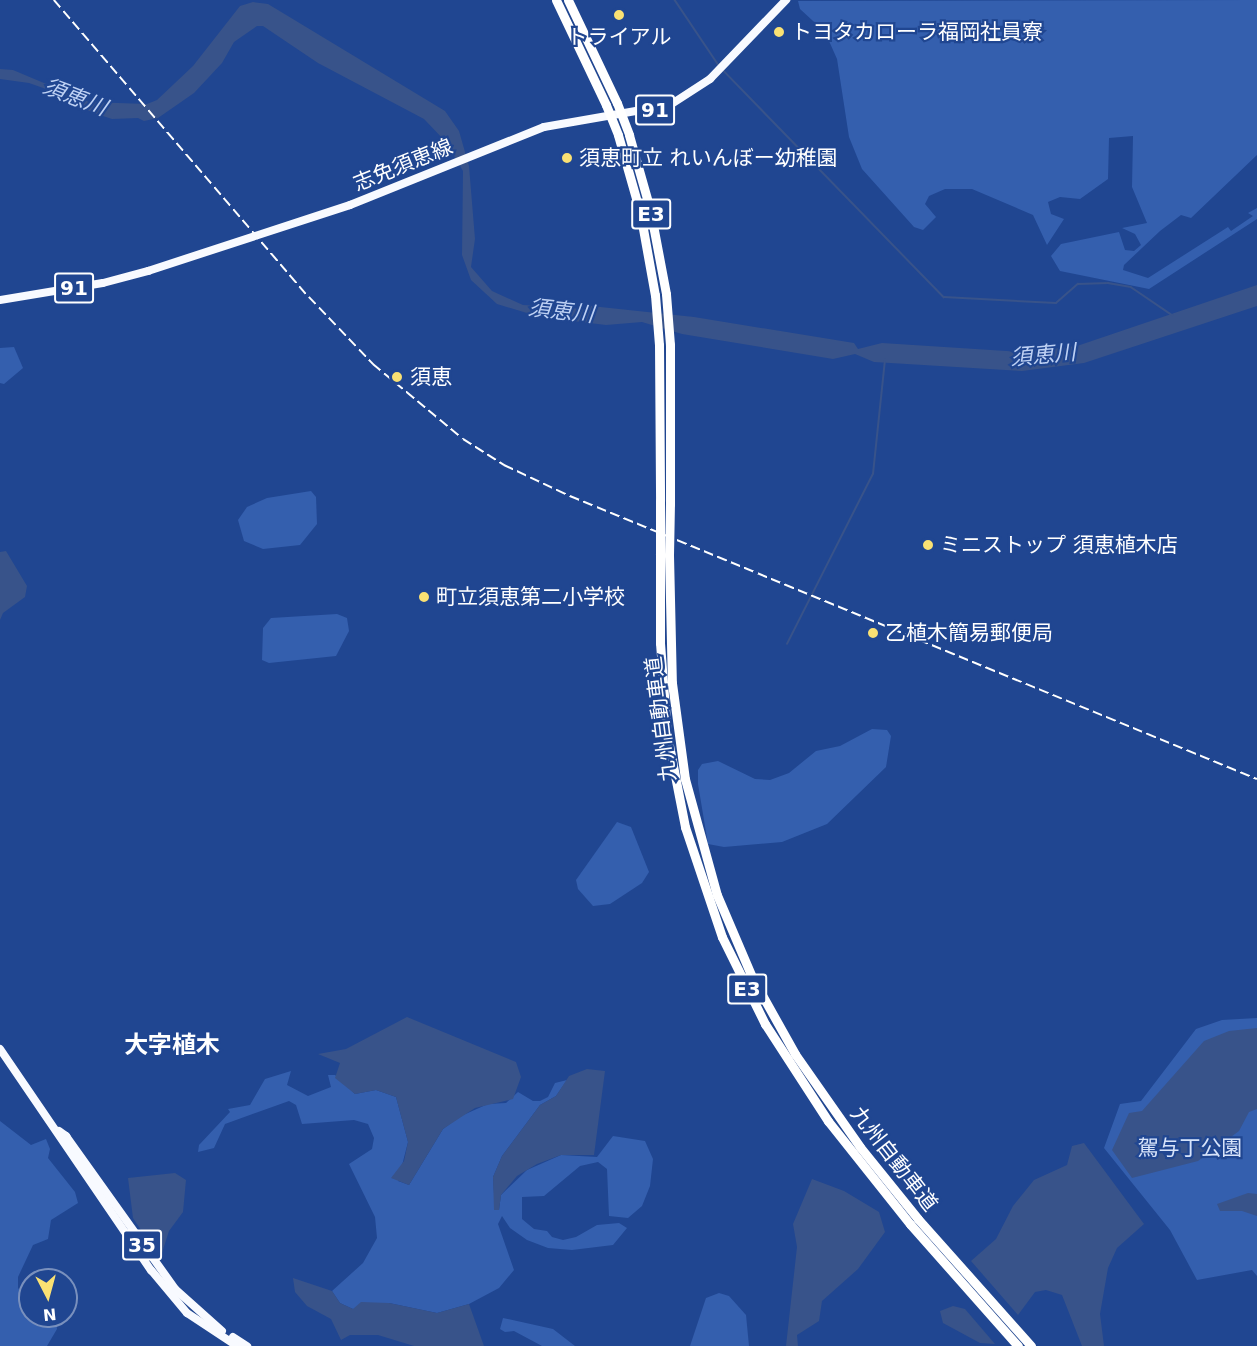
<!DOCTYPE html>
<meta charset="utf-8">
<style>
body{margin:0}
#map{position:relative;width:1257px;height:1346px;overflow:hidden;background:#204691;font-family:"DejaVu Sans","Noto Sans JP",sans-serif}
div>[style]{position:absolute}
.green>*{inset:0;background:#345fae}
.water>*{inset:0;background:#38538a}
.stream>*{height:1.5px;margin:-0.75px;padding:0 0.75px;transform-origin:0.75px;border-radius:0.75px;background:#38538a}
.primary>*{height:8px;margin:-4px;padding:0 4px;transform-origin:4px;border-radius:4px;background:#f8faff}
.highway>*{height:9px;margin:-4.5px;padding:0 4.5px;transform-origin:4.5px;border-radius:4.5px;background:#fff}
.rail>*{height:1.5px;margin-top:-0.75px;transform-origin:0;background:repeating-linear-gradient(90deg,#fff 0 10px,transparent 0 14.5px)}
.primary-bridge>*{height:8px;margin:-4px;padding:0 4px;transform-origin:4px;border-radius:4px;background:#f8faff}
.highway-bridge>*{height:9px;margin:-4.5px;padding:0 4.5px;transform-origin:4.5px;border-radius:4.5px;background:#fff}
.dots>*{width:16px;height:16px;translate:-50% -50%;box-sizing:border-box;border:3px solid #204691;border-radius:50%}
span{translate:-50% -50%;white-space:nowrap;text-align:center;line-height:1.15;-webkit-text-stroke:4.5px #204691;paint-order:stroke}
.shield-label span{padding:2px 4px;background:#204691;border:2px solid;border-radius:4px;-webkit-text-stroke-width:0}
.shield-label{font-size:20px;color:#fff;font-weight:700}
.poi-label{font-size:21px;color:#fff}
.left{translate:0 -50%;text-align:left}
.street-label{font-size:21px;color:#fff}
.park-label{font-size:21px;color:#d7e3f9}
.water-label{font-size:22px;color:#bed1f4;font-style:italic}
.quarter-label{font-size:24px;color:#fff;font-weight:700}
.north{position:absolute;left:18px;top:1268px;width:60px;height:60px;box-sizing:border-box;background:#204691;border:2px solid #7990bd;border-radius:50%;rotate:174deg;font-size:16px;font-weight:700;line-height:24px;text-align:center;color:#fff}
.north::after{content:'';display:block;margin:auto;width:21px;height:27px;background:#fae173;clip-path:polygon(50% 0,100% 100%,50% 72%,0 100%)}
</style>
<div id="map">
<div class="green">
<div style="clip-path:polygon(1257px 0,1257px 155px,1191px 218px,1181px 215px,1160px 231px,1124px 265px,1123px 270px,1148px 278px,1228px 227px,1231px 231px,1253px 216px,1248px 213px,1257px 208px,1257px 219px,1149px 289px,1060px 271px,1051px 256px,1061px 244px,1119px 232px,1125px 250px,1134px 251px,1141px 245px,1135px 234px,1122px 228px,1147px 223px,1132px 187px,1133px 136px,1109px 138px,1108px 179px,1080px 199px,1060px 197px,1048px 202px,1051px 214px,1064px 219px,1047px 245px,1033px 215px,972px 189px,945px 189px,929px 196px,925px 204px,936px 217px,923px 230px,914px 227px,862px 169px,849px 137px,837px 59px,825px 32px,800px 9px,798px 1px)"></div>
<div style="clip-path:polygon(14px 347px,23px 368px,4px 384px,0 383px,0 348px)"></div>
<div style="clip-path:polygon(311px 491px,316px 497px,317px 524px,300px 545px,263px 549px,244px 541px,238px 520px,247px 507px,267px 498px)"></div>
<div style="clip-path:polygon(337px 614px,347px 618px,349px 631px,336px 656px,269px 663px,262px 660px,263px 628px,271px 618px)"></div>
<div style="clip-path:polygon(872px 729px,887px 730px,891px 736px,886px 767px,827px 824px,782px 842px,724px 847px,708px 844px,698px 784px,698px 770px,702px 764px,718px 761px,755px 779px,770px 780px,789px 773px,816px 751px,840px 746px)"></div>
<div style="clip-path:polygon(617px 822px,631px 827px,649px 872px,642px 883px,610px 904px,593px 906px,578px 889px,576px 880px)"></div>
<div style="clip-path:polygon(1257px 1018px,1257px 1276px,1252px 1270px,1197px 1280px,1170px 1230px,1104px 1148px,1120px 1104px,1141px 1101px,1196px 1029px,1222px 1020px)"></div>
<div style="clip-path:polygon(291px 1071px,287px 1085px,308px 1096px,331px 1087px,328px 1075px,335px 1075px,355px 1094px,376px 1090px,396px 1097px,408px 1142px,398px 1181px,409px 1185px,443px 1129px,461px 1116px,488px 1104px,506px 1103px,518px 1092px,533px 1101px,540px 1101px,548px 1097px,555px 1083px,567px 1080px,556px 1096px,540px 1105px,502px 1156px,493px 1177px,495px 1210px,499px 1210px,501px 1195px,527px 1170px,561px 1155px,597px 1157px,613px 1136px,645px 1141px,653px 1159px,650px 1186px,642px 1206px,628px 1218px,609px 1216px,607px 1169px,598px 1162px,580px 1166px,544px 1196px,522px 1197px,522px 1219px,534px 1229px,547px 1231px,552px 1237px,563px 1240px,576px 1237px,597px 1225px,619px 1223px,627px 1228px,613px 1245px,572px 1250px,548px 1248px,527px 1240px,510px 1228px,502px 1216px,498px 1224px,514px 1270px,499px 1288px,469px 1304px,437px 1313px,389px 1303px,353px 1309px,340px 1303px,332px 1291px,363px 1263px,377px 1238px,375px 1217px,349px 1164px,372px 1149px,374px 1138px,368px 1124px,354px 1120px,302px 1124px,296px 1105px,289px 1101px,225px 1124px,214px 1148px,198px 1152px,199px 1145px,230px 1112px,228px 1109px,250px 1105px,265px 1079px)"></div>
<div style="clip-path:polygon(0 1121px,31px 1145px,46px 1139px,50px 1149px,48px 1158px,75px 1192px,78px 1203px,51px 1220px,48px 1239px,33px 1245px,18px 1277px,18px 1288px,30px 1304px,30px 1316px,56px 1319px,57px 1329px,47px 1346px,0 1346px)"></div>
<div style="clip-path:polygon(719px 1293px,729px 1296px,746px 1315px,749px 1346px,690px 1346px,706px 1298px)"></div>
<div style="clip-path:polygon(503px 1318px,553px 1329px,575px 1346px,542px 1346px,514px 1331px,505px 1332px,500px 1329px)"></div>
</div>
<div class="water">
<div style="clip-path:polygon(253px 2px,268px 4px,445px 111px,459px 131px,469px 166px,475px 239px,471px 267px,492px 291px,523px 305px,584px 309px,591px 306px,694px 317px,854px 343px,858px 349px,882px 343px,1022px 352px,1077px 346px,1257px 285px,1257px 306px,1084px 363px,1022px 371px,874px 362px,855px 354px,833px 359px,682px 334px,642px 322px,606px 325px,540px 317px,497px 304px,471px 280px,462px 255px,463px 171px,446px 142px,424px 119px,318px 63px,263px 26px,257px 26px,234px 42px,222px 63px,194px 93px,158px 118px,144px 121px,138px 118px,112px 119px,91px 112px,63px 95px,29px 83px,0 79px,0 69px,13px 70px,89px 102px,147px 104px,157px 100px,193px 66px,240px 6px)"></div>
<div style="clip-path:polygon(6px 551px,27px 586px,25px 597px,3px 613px,0 620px,0 552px)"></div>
<div style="clip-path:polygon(407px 1017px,516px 1062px,521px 1077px,513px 1099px,475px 1108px,443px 1129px,409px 1185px,391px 1178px,404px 1161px,408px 1142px,396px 1097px,376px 1090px,355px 1094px,335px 1078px,340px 1063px,318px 1054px,346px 1049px)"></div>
<div style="clip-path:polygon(1257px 1028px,1257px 1109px,1249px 1112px,1239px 1131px,1198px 1161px,1132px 1178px,1112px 1150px,1129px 1113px,1142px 1111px,1204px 1041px,1229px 1031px)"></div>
<div style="clip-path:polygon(587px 1069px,605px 1071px,594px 1155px,561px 1155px,537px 1164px,517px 1176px,501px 1195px,499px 1210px,494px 1210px,493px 1177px,502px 1156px,540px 1105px,556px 1096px,569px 1076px)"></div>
<div style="clip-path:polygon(1084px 1143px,1144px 1224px,1117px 1248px,1108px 1268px,1100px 1314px,1104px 1346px,1082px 1346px,1062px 1295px,1046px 1290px,1035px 1292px,1018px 1315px,971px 1261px,996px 1239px,1013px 1206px,1034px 1180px,1067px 1165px,1072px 1146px)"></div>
<div style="clip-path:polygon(175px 1173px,186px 1180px,183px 1212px,169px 1231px,160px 1259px,133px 1218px,128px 1178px)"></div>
<div style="clip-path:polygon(812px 1179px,844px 1191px,879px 1212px,885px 1232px,858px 1269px,822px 1301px,819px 1321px,797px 1335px,798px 1346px,786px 1346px,797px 1247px,793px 1224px)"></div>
<div style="clip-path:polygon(1248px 1193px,1257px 1194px,1257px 1216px,1242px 1211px,1220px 1211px,1217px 1204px)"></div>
<div style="clip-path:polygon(293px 1278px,332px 1291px,340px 1303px,353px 1309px,361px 1302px,389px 1303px,437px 1313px,469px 1304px,484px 1346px,414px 1346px,378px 1335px,350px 1335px,341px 1340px,331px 1319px,307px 1306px,295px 1292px)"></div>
<div style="clip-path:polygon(953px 1306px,965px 1309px,995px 1344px,980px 1343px,943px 1323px,940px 1311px)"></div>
</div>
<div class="stream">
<div style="left:675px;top:0;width:77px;rotate:56.1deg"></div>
<div style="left:723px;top:70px;width:317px;rotate:45.8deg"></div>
<div style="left:944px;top:297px;width:112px;rotate:3.1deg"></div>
<div style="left:1056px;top:303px;width:29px;rotate:-41deg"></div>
<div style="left:1078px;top:284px;width:30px;rotate:-2deg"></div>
<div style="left:1108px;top:283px;width:23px;rotate:10deg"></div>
<div style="left:1131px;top:287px;width:50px;rotate:34.3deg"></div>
<div style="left:787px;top:644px;width:191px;rotate:-63.2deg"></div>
<div style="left:873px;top:474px;width:115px;rotate:-84deg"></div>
</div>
<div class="primary">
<div style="left:350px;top:205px;width:209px;rotate:-21.9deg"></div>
<div style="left:544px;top:127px;width:128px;rotate:-9.9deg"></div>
<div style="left:670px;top:105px;width:48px;rotate:-33deg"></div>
<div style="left:710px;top:79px;width:110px;rotate:-46.1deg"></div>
<div style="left:0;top:300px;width:104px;rotate:-9.4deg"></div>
<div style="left:103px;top:283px;width:47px;rotate:-14.9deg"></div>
<div style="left:0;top:1049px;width:268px;rotate:55.7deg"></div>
<div style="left:151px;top:1270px;width:56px;rotate:50.1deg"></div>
<div style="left:187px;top:1313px;width:60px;rotate:33.4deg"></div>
<div style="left:59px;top:1131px;width:9px;rotate:36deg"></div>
<div style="left:66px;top:1136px;width:188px;rotate:54.5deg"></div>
<div style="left:175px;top:1289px;width:63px;rotate:41.8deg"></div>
<div style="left:233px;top:1337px;width:17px;rotate:33deg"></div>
</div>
<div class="highway">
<div style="left:556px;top:0;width:116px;rotate:64.5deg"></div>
<div style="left:568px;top:0;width:114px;rotate:64.6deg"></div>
<div style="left:618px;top:135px;width:80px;rotate:74.1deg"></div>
<div style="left:640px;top:212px;width:84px;rotate:79.8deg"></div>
<div style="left:655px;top:295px;width:50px;rotate:85.4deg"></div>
<div style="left:659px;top:345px;width:156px;rotate:89.6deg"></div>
<div style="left:629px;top:135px;width:77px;rotate:74.2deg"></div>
<div style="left:650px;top:209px;width:86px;rotate:79.3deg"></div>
<div style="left:666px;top:294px;width:51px;rotate:85.5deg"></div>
<div style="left:670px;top:345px;width:159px;rotate:90deg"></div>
<div style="left:660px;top:554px;width:89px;rotate:90deg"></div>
<div style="left:660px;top:643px;width:92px;rotate:85.6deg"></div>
<div style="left:667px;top:735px;width:94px;rotate:78.9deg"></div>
<div style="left:685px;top:827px;width:116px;rotate:71.4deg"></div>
<div style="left:722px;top:937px;width:97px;rotate:63.7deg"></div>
<div style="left:765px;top:1024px;width:116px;rotate:57deg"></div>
<div style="left:828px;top:1121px;width:132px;rotate:51.5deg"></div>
<div style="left:910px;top:1224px;width:163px;rotate:48.5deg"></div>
<div style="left:669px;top:555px;width:128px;rotate:88.7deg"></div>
<div style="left:672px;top:683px;width:97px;rotate:82.3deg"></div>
<div style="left:685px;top:779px;width:120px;rotate:74.6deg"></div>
<div style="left:717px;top:895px;width:89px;rotate:66.9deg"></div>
<div style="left:752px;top:977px;width:88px;rotate:60.8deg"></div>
<div style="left:795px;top:1054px;width:113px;rotate:55deg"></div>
<div style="left:860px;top:1147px;width:92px;rotate:51.1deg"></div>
<div style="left:918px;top:1219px;width:170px;rotate:48.3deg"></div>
</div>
<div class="rail">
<div style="left:54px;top:0;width:391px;rotate:49.4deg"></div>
<div style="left:309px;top:297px;width:93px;rotate:46.3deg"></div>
<div style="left:373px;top:364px;width:117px;rotate:39.8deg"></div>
<div style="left:463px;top:439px;width:49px;rotate:32.4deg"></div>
<div style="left:504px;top:465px;width:73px;rotate:25.2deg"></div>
<div style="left:570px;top:496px;width:743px;rotate:22.39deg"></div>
</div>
<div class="primary-bridge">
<div style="left:148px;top:271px;width:213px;rotate:-18.1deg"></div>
</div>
<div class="highway-bridge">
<div style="left:617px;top:103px;width:34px;rotate:69deg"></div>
<div style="left:606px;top:105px;width:32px;rotate:68deg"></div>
<div style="left:660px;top:554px;width:53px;rotate:-90deg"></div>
<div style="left:669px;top:555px;width:51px;rotate:-88.9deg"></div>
</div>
<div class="dots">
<div style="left:619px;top:15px;background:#fae173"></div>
<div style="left:779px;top:32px;background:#fae173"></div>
<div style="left:567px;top:158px;background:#fae173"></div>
<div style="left:397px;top:377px;background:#fae173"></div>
<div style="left:928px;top:545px;background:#fae173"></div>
<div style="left:424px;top:597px;background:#fae173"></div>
<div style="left:873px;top:633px;background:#fae173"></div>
</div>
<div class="shield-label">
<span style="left:655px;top:110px">91</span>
<span style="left:651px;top:214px">E3</span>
<span style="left:74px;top:288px">91</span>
<span style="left:747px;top:989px">E3</span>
<span style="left:142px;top:1245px">35</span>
</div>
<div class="poi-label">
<span class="left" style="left:791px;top:32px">トヨタカローラ福岡社員寮</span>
<span style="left:619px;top:37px">トライアル</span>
<span class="left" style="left:579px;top:158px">須恵町立 れいんぼー幼稚園</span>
<span class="left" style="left:410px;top:377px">須恵</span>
<span class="left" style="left:940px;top:545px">ミニストップ 須恵植木店</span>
<span class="left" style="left:436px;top:597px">町立須恵第二小学校</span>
<span class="left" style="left:885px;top:633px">乙植木簡易郵便局</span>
</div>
<div class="street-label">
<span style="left:403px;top:165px;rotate:-22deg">志免須恵線</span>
<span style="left:661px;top:719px;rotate:-97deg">九州自動車道</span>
<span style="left:894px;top:1159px;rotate:52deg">九州自動車道</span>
</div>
<div class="park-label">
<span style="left:1190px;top:1148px">駕与丁公園</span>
</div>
<div class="water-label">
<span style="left:75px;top:97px;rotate:21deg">須恵川</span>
<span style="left:561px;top:311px;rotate:6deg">須恵川</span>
<span style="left:1043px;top:355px;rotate:-5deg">須恵川</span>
</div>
<div class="quarter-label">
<span style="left:172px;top:1046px">大字植木</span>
</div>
<div class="north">N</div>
</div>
